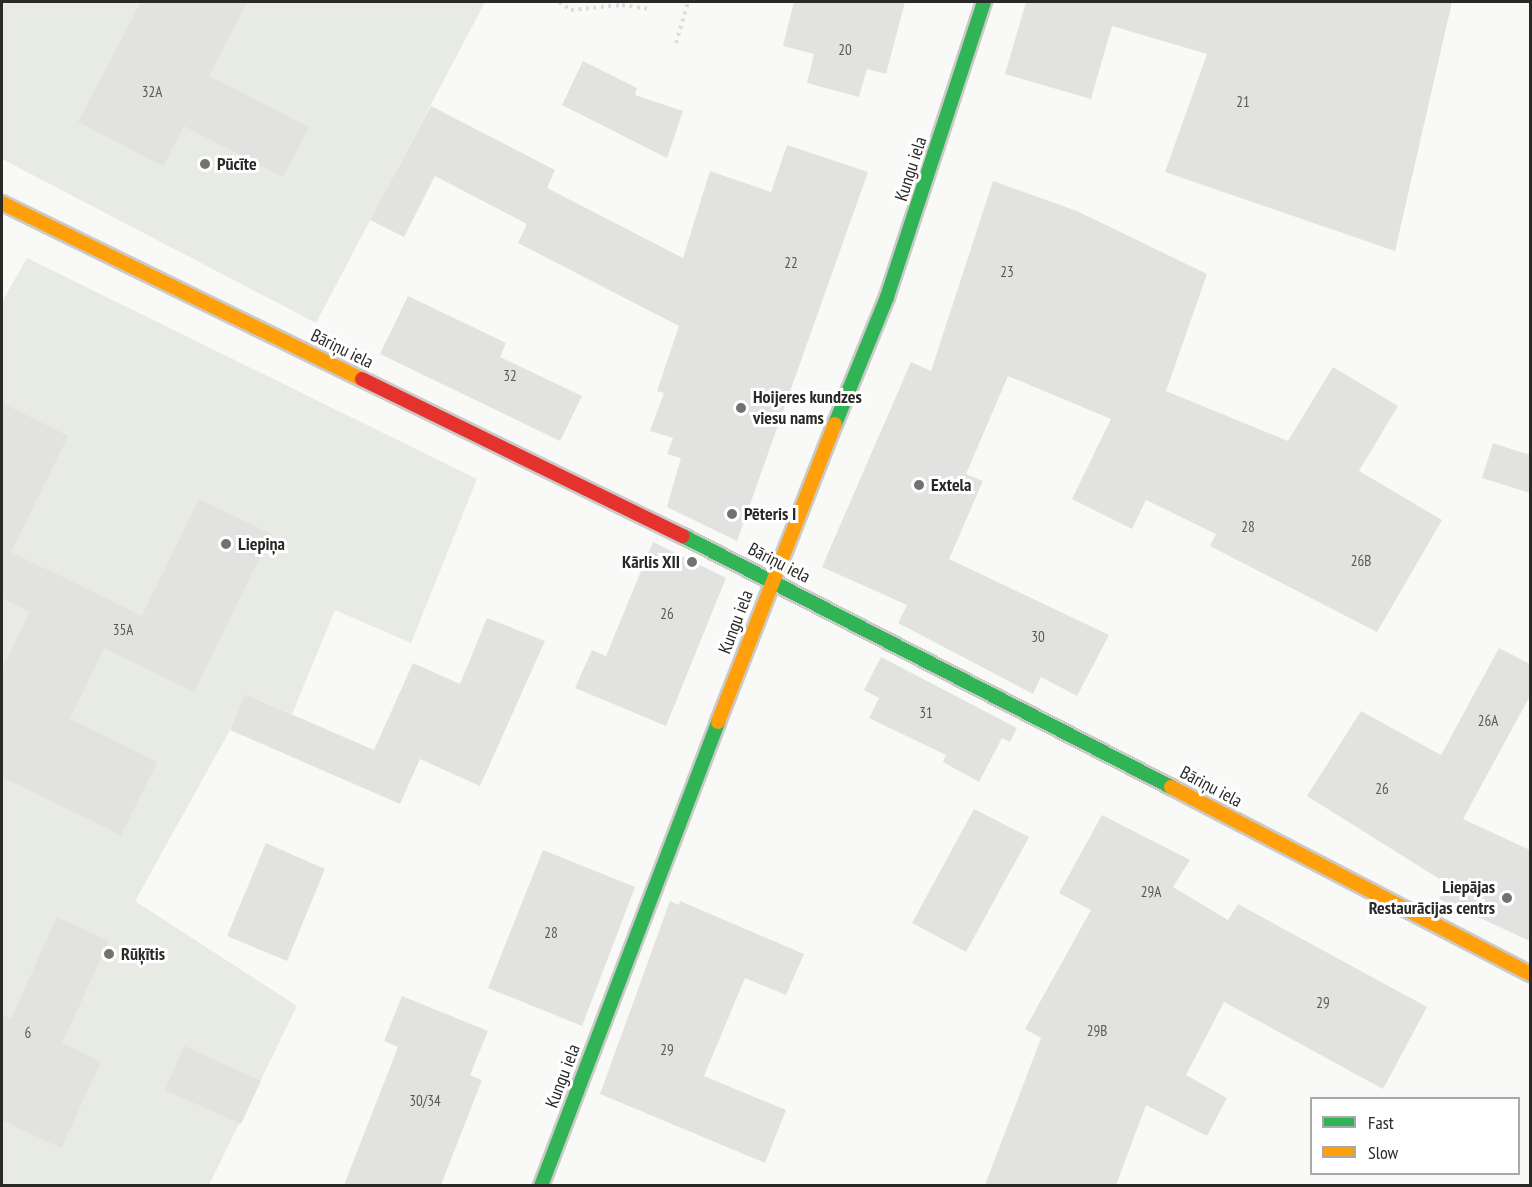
<!DOCTYPE html>
<meta charset="utf-8">
<style>
body{margin:0}
#map{position:relative;width:1532px;height:1187px;overflow:hidden;background:#f9f9f8;font-family:"PT Sans Narrow",sans-serif}
div>[style]{position:absolute}
.built>*{inset:0;background:#e8eae4}
.building>*{inset:0;background:#e2e2e1}
.path>*{height:4px;margin-top:-2px;transform-origin:0;background:repeating-linear-gradient(90deg,#ddd 0 3px,transparent 0 7.5px)}
.roads{filter:drop-shadow(2px 0 #cacac9) drop-shadow(-2px 0 #cacac9) drop-shadow(0 2px #cacac9) drop-shadow(0 -2px #cacac9)}
.fast>*{height:14px;margin:-7px;padding:0 7px;transform-origin:7px;border-radius:7px;background:#30b455}
.slow>*{height:14px;margin:-7px;padding:0 7px;transform-origin:7px;border-radius:7px;background:#ff9f0a}
.jam>*{height:14px;margin:-7px;padding:0 7px;transform-origin:7px;border-radius:7px;background:#e5322d}
.dots>*{width:16px;height:16px;translate:-50% -50%;box-sizing:border-box;border:3px solid #fff;border-radius:50%}
span{translate:-50% -50%;white-space:nowrap;text-align:center;line-height:1.15;-webkit-text-stroke:6px #fff;paint-order:stroke}
.number-label{font-size:15px;color:#595958}
.number-label span{-webkit-text-stroke-width:0}
.poi-label{font-size:18px;color:#292928;font-weight:700}
.left{translate:0 -50%;text-align:left}
.right{translate:-100% -50%;text-align:right}
.street-label{font-size:18px;color:#292928}
.frame{position:absolute;inset:0;border:3px solid #292928;pointer-events:none}
.legend{position:absolute;left:1310px;top:1097px;width:210px;height:78px;box-sizing:border-box;background:#fff;border:2px solid #a9a9a9;margin:0;padding:8px 10px;list-style:none;font-size:18px;color:#292928}
.legend li{display:flex;align-items:center;gap:12px;height:30px}
.legend b{width:30px;border:2px solid #a9a9a9}
</style>
<div id="map">
<div class="built">
<div style="clip-path:polygon(2px 2px,485px 2px,316px 323px,2px 159px)"></div>
<div style="clip-path:polygon(27px 258px,477px 479px,411px 643px,335px 610px,292px 714px,245px 694px,230px 730px,135px 901px,297px 1006px,209px 1185px,2px 1186px,2px 302px)"></div>
</div>
<div class="building">
<div style="clip-path:polygon(141px 2px,247px 2px,209px 76px,309px 127px,283px 177px,184px 126px,163px 166px,78px 122px)"></div>
<div style="clip-path:polygon(794px 2px,905px 2px,886px 74px,867px 69px,859px 97px,807px 83px,814px 54px,783px 46px)"></div>
<div style="clip-path:polygon(1026px 2px,1452px 2px,1395px 251px,1165px 172px,1207px 54px,1112px 26px,1091px 99px,1005px 74px)"></div>
<div style="clip-path:polygon(583px 61px,637px 88px,635px 95px,683px 111px,667px 158px,562px 105px)"></div>
<div style="clip-path:polygon(431px 106px,555px 170px,547px 188px,683px 258px,710px 171px,771px 192px,787px 145px,868px 172px,737px 541px,667px 507px,681px 458px,667px 454px,673px 438px,650px 431px,664px 393px,657px 391px,679px 326px,518px 243px,527px 224px,435px 176px,404px 237px,370px 220px)"></div>
<div style="clip-path:polygon(993px 181px,1077px 211px,1207px 274px,1166px 391px,1288px 441px,1333px 367px,1398px 406px,1359px 471px,1442px 520px,1377px 632px,1210px 546px,1216px 534px,1146px 500px,1132px 529px,1072px 499px,1111px 419px,1008px 376px,966px 474px,983px 481px,949px 559px,1109px 635px,1077px 696px,1041px 677px,1033px 694px,898px 623px,907px 605px,822px 567px,911px 362px,931px 371px)"></div>
<div style="clip-path:polygon(408px 296px,506px 343px,500px 357px,582px 396px,560px 441px,380px 354px)"></div>
<div style="clip-path:polygon(2px 403px,68px 436px,11px 552px,142px 616px,199px 499px,271px 534px,194px 692px,104px 648px,70px 719px,157px 762px,121px 835px,2px 777px,2px 669px,30px 612px,2px 598px)"></div>
<div style="clip-path:polygon(1493px 443px,1530px 455px,1530px 493px,1482px 478px)"></div>
<div style="clip-path:polygon(653px 542px,726px 578px,666px 726px,575px 688px,592px 650px,606px 656px)"></div>
<div style="clip-path:polygon(487px 618px,545px 641px,480px 786px,420px 759px,400px 804px,230px 730px,245px 694px,374px 750px,413px 663px,460px 684px)"></div>
<div style="clip-path:polygon(1499px 648px,1530px 664px,1530px 696px,1463px 819px,1530px 850px,1530px 941px,1439px 899px,1446px 883px,1307px 796px,1361px 711px,1441px 755px)"></div>
<div style="clip-path:polygon(881px 657px,1017px 728px,1010px 742px,1002px 738px,979px 782px,943px 762px,946px 755px,869px 718px,879px 698px,864px 690px)"></div>
<div style="clip-path:polygon(974px 809px,1029px 837px,966px 952px,912px 923px)"></div>
<div style="clip-path:polygon(1102px 815px,1190px 860px,1173px 887px,1228px 920px,1238px 904px,1427px 1007px,1383px 1089px,1224px 1002px,1186px 1075px,1227px 1098px,1207px 1136px,1146px 1105px,1116px 1185px,985px 1185px,1041px 1038px,1025px 1029px,1091px 910px,1059px 893px)"></div>
<div style="clip-path:polygon(266px 843px,325px 869px,287px 961px,227px 936px)"></div>
<div style="clip-path:polygon(543px 850px,635px 887px,582px 1026px,488px 988px)"></div>
<div style="clip-path:polygon(670px 901px,679px 905px,680px 901px,804px 954px,786px 995px,745px 978px,704px 1076px,786px 1110px,765px 1163px,600px 1094px)"></div>
<div style="clip-path:polygon(57px 917px,109px 941px,62px 1043px,101px 1062px,61px 1148px,2px 1120px,2px 1015px,11px 1019px)"></div>
<div style="clip-path:polygon(402px 996px,488px 1031px,470px 1075px,482px 1080px,441px 1185px,344px 1185px,398px 1047px,384px 1041px)"></div>
<div style="clip-path:polygon(184px 1046px,261px 1081px,241px 1124px,165px 1090px)"></div>
</div>
<div class="path">
<div style="left:559px;top:2px;width:14px;rotate:34deg"></div>
<div style="left:571px;top:10px;width:51px;rotate:-5.6deg"></div>
<div style="left:622px;top:5px;width:27px;rotate:8deg"></div>
<div style="left:676px;top:43px;width:43px;rotate:-73.7deg"></div>
</div>
<div class="roads">
<div class="fast">
<div style="left:835px;top:424px;width:137px;rotate:-67.7deg"></div>
<div style="left:887px;top:297px;width:311px;rotate:-71.8deg"></div>
<div style="left:683px;top:536px;width:549px;rotate:27.22deg"></div>
<div style="left:541px;top:1186px;width:497px;rotate:-69.1deg"></div>
</div>
<div class="slow">
<div style="left:2px;top:203px;width:401px;rotate:26.1deg"></div>
<div style="left:718px;top:722px;width:320px;rotate:-68.6deg"></div>
<div style="left:1171px;top:787px;width:405px;rotate:27.5deg"></div>
</div>
<div class="jam">
<div style="left:362px;top:379px;width:357px;rotate:26.1deg"></div>
</div>
</div>
<div class="dots">
<div style="left:205px;top:164px;background:#727271"></div>
<div style="left:741px;top:408px;background:#727271"></div>
<div style="left:919px;top:485px;background:#727271"></div>
<div style="left:732px;top:514px;background:#727271"></div>
<div style="left:226px;top:544px;background:#727271"></div>
<div style="left:692px;top:562px;background:#727271"></div>
<div style="left:1507px;top:898px;background:#727271"></div>
<div style="left:109px;top:954px;background:#727271"></div>
</div>
<div class="number-label">
<span style="left:845px;top:50px">20</span>
<span style="left:152px;top:92px">32A</span>
<span style="left:1243px;top:102px">21</span>
<span style="left:791px;top:263px">22</span>
<span style="left:1007px;top:272px">23</span>
<span style="left:510px;top:376px">32</span>
<span style="left:1248px;top:527px">28</span>
<span style="left:1361px;top:561px">26B</span>
<span style="left:667px;top:614px">26</span>
<span style="left:123px;top:630px">35A</span>
<span style="left:1038px;top:637px">30</span>
<span style="left:926px;top:713px">31</span>
<span style="left:1488px;top:721px">26A</span>
<span style="left:1382px;top:789px">26</span>
<span style="left:1151px;top:892px">29A</span>
<span style="left:551px;top:933px">28</span>
<span style="left:1323px;top:1003px">29</span>
<span style="left:1097px;top:1031px">29B</span>
<span style="left:28px;top:1033px">6</span>
<span style="left:667px;top:1050px">29</span>
<span style="left:425px;top:1101px">30/34</span>
</div>
<div class="poi-label">
<span class="left" style="left:217px;top:164px">Pūcīte</span>
<span class="left" style="left:753px;top:408px">Hoijeres kundzes<br>viesu nams</span>
<span class="left" style="left:931px;top:485px">Extela</span>
<span class="left" style="left:744px;top:514px">Pēteris I</span>
<span class="left" style="left:238px;top:544px">Liepiņa</span>
<span class="right" style="left:680px;top:562px">Kārlis XII</span>
<span class="right" style="left:1495px;top:898px">Liepājas<br>Restaurācijas centrs</span>
<span class="left" style="left:121px;top:954px">Rūķītis</span>
</div>
<div class="street-label">
<span style="left:911px;top:169px;rotate:-72deg">Kungu iela</span>
<span style="left:342px;top:349px;rotate:26deg">Bāriņu iela</span>
<span style="left:779px;top:563px;rotate:27deg">Bāriņu iela</span>
<span style="left:736px;top:622px;rotate:-69deg">Kungu iela</span>
<span style="left:1211px;top:787px;rotate:28deg">Bāriņu iela</span>
<span style="left:563px;top:1076px;rotate:-69deg">Kungu iela</span>
</div>
<div class="frame"></div>
<ul class="legend">
<li><b style="height:8px;background:#30b455"></b>Fast</li>
<li><b style="height:8px;background:#ff9f0a"></b>Slow</li>
</ul>
</div>
